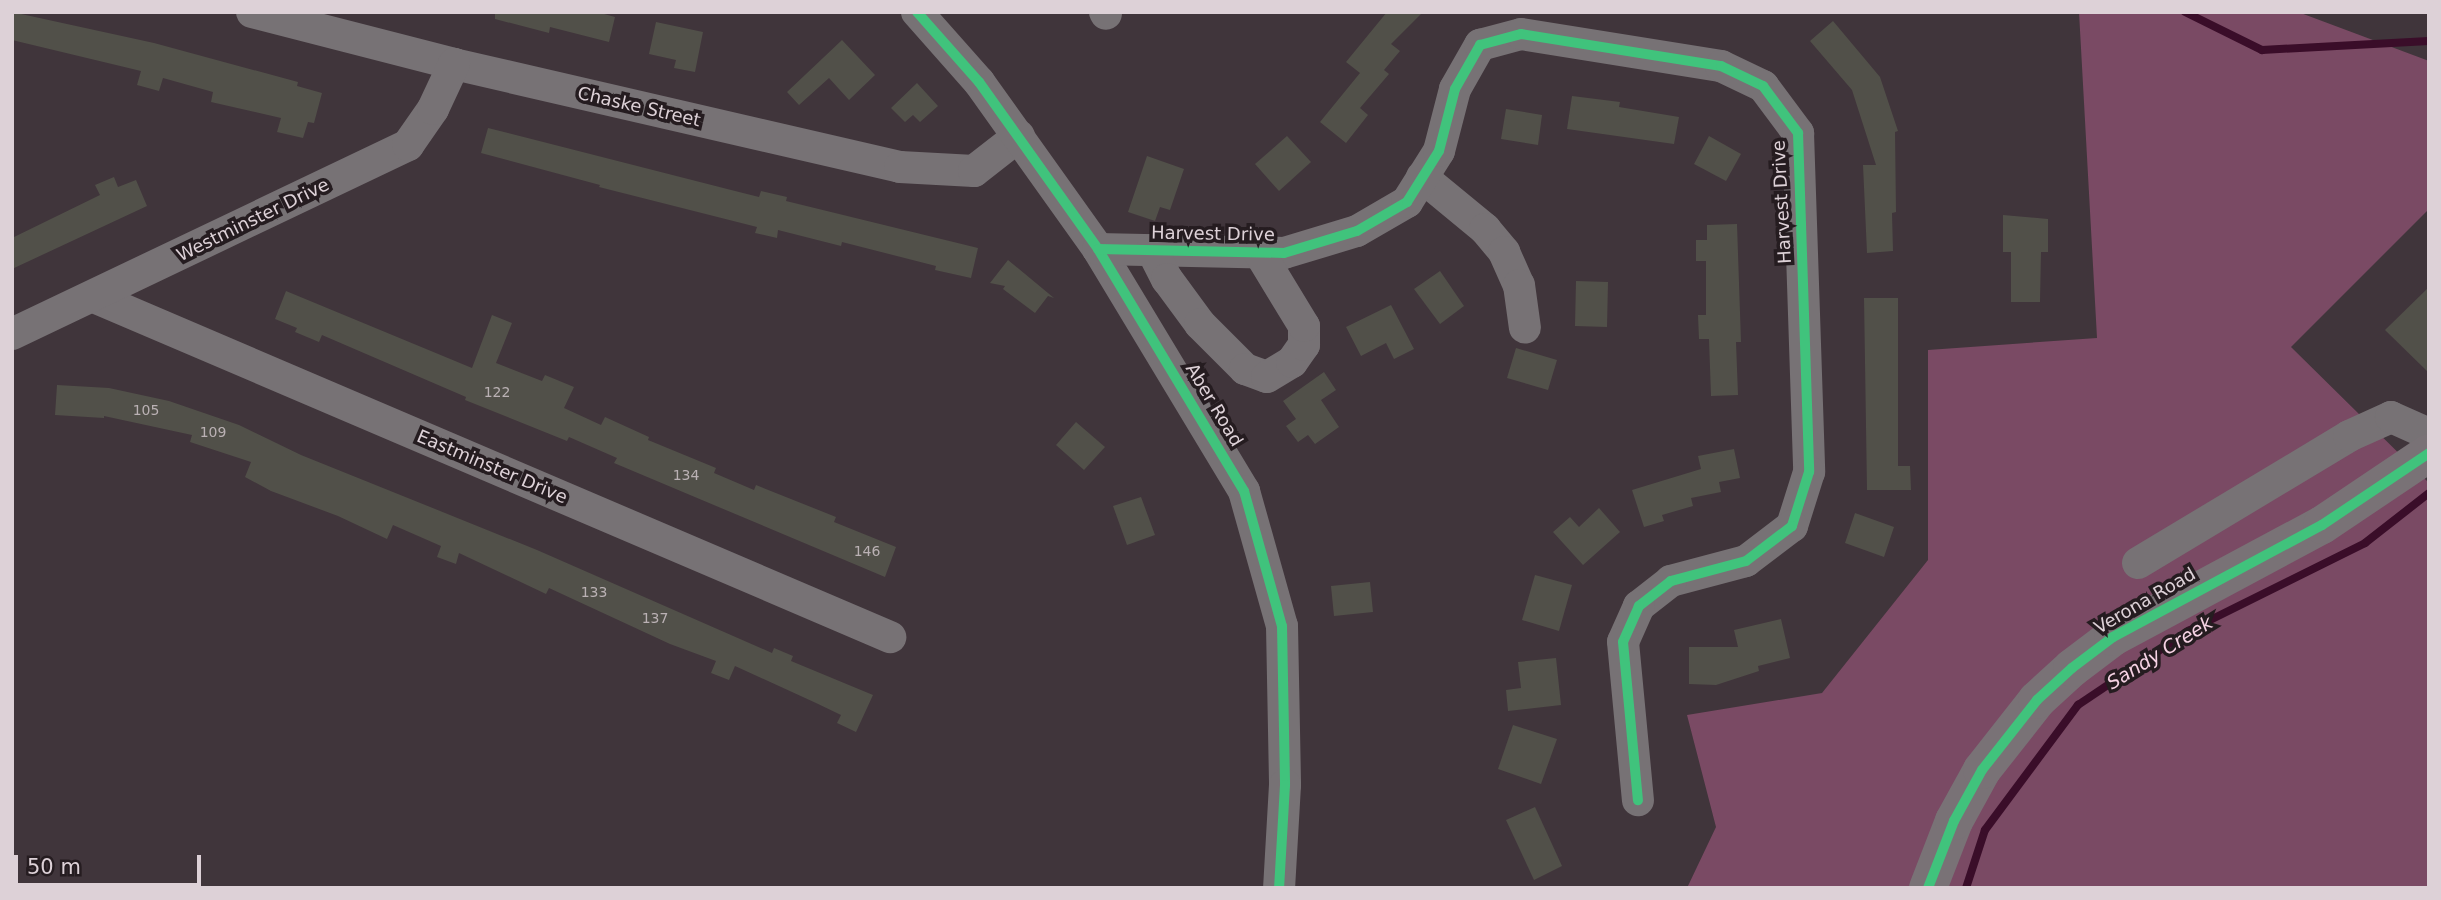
<!DOCTYPE html>
<style>
body{margin:0}
#map{position:relative;width:2441px;height:900px;overflow:hidden;background:#40353b;font-family:"DejaVu Sans",sans-serif}
div>[style]{position:absolute}
.forest>*{inset:0;background:#7a4a64}
.stream>*{height:8px;margin:-4px;padding:0 4px;transform-origin:4px;border-radius:4px;background:#3a0d29}
.building>*{inset:0;background:#515049}
.minor>*{height:32px;margin:-16px;padding:0 16px;transform-origin:16px;border-radius:16px;background:#777275}
.major>*{height:38px;margin:-19px;padding:0 19px;transform-origin:19px;border-radius:19px;background:#797276}
.cycleway>*{height:10px;margin:-5px;padding:0 5px;transform-origin:5px;border-radius:5px;background:#40c37c}
span{translate:-50% -50%;white-space:nowrap;text-align:center;line-height:1.15;-webkit-text-stroke:7px #251c20;paint-order:stroke}
.number-label{font-size:14px;color:#bab1b4}
.number-label span{-webkit-text-stroke-width:0}
.street-label{font-size:18px;color:#ddd1d7}
.water-label{font-size:19px;color:#f6d3e4;font-style:italic}
.frame{position:absolute;inset:0;border:14px solid #ddd1d7;pointer-events:none}
.scale{position:absolute;left:14px;top:855px;width:187px;height:32px;box-sizing:border-box;border:4px solid #ddd1d7;border-top:0;padding-left:9px;font-size:21px;line-height:24px;white-space:nowrap;color:#ddd1d7;-webkit-text-stroke:5px #251c20;paint-order:stroke}
</style>
<div id="map">
<div class="forest">
<div style="clip-path:polygon(2079px 12px,2298px 12px,2429px 61px,2429px 209px,2291px 347px,2429px 483px,2429px 888px,1687px 888px,1716px 827px,1687px 715px,1822px 693px,1928px 560px,1928px 350px,2097px 338px)"></div>
</div>
<div class="stream">
<div style="left:2185px;top:12px;width:86px;rotate:26.3deg"></div>
<div style="left:2262px;top:50px;width:167px;rotate:-3.1deg"></div>
<div style="left:1966px;top:888px;width:61px;rotate:-71.9deg"></div>
<div style="left:1985px;top:830px;width:156px;rotate:-53.4deg"></div>
<div style="left:2078px;top:705px;width:133px;rotate:-33.9deg"></div>
<div style="left:2188px;top:631px;width:198px;rotate:-26.4deg"></div>
<div style="left:2365px;top:543px;width:81px;rotate:-38deg"></div>
</div>
<div class="building">
<div style="clip-path:polygon(12px 12px,154px 43px,298px 82px,297px 86px,322px 93px,314px 123px,308px 122px,303px 138px,277px 132px,281px 118px,211px 102px,213px 92px,163px 78px,159px 91px,137px 85px,141px 71px,12px 40px)"></div>
<div style="clip-path:polygon(495px 12px,597px 12px,615px 17px,609px 42px,550px 27px,549px 33px,495px 19px)"></div>
<div style="clip-path:polygon(1387px 12px,1423px 12px,1391px 44px,1400px 51px,1384px 70px,1389px 74px,1360px 108px,1368px 115px,1346px 143px,1320px 122px,1360px 73px,1346px 62px)"></div>
<div style="clip-path:polygon(1833px 21px,1880px 77px,1898px 131px,1895px 132px,1896px 212px,1892px 213px,1893px 251px,1867px 253px,1863px 165px,1876px 165px,1852px 90px,1810px 41px)"></div>
<div style="clip-path:polygon(656px 22px,703px 32px,695px 72px,674px 68px,676px 60px,649px 54px)"></div>
<div style="clip-path:polygon(842px 40px,875px 75px,849px 100px,829px 78px,799px 105px,787px 92px)"></div>
<div style="clip-path:polygon(917px 83px,938px 106px,920px 122px,913px 115px,905px 122px,891px 108px)"></div>
<div style="clip-path:polygon(1572px 96px,1620px 102px,1619px 107px,1679px 117px,1674px 144px,1567px 129px)"></div>
<div style="clip-path:polygon(1506px 109px,1542px 115px,1538px 145px,1501px 139px)"></div>
<div style="clip-path:polygon(488px 128px,739px 192px,759px 197px,761px 191px,787px 197px,786px 201px,978px 248px,971px 278px,935px 270px,936px 266px,842px 242px,841px 246px,778px 230px,777px 238px,755px 233px,757px 227px,599px 187px,600px 185px,481px 153px)"></div>
<div style="clip-path:polygon(1287px 136px,1311px 162px,1279px 191px,1255px 164px)"></div>
<div style="clip-path:polygon(1709px 136px,1741px 154px,1726px 181px,1694px 164px)"></div>
<div style="clip-path:polygon(1147px 156px,1184px 169px,1170px 210px,1160px 207px,1155px 221px,1128px 212px)"></div>
<div style="clip-path:polygon(114px 177px,118px 187px,136px 180px,147px 206px,12px 269px,12px 238px,100px 195px,95px 185px)"></div>
<div style="clip-path:polygon(2003px 215px,2048px 219px,2048px 252px,2041px 252px,2040px 302px,2011px 302px,2011px 252px,2003px 252px)"></div>
<div style="clip-path:polygon(1737px 224px,1741px 342px,1736px 342px,1738px 395px,1711px 396px,1709px 339px,1699px 339px,1698px 315px,1706px 315px,1706px 261px,1696px 261px,1696px 240px,1707px 240px,1707px 225px)"></div>
<div style="clip-path:polygon(1008px 260px,1054px 298px,1048px 296px,1035px 313px,1003px 289px,1005px 286px,990px 283px)"></div>
<div style="clip-path:polygon(1440px 271px,1464px 306px,1440px 324px,1414px 289px)"></div>
<div style="clip-path:polygon(1576px 281px,1608px 282px,1607px 327px,1575px 326px)"></div>
<div style="clip-path:polygon(2429px 287px,2429px 373px,2385px 330px)"></div>
<div style="clip-path:polygon(286px 291px,472px 368px,492px 315px,512px 323px,496px 363px,542px 381px,545px 375px,574px 387px,564px 408px,601px 425px,605px 417px,649px 437px,648px 440px,716px 468px,714px 473px,754px 490px,756px 485px,836px 517px,834px 522px,896px 547px,885px 577px,614px 463px,617px 458px,569px 437px,567px 441px,465px 400px,466px 397px,322px 335px,319px 342px,295px 332px,297px 328px,275px 319px)"></div>
<div style="clip-path:polygon(1864px 298px,1898px 298px,1898px 466px,1910px 466px,1911px 490px,1867px 490px)"></div>
<div style="clip-path:polygon(1391px 305px,1414px 349px,1394px 359px,1386px 343px,1361px 356px,1346px 327px)"></div>
<div style="clip-path:polygon(1516px 348px,1557px 360px,1548px 390px,1507px 378px)"></div>
<div style="clip-path:polygon(1324px 372px,1336px 390px,1321px 400px,1339px 427px,1315px 444px,1308px 435px,1298px 442px,1286px 426px,1296px 419px,1283px 401px)"></div>
<div style="clip-path:polygon(57px 385px,109px 388px,169px 401px,239px 425px,301px 455px,537px 550px,772px 653px,774px 648px,793px 656px,791px 661px,873px 695px,856px 732px,837px 723px,841px 715px,816px 703px,735px 666px,729px 680px,711px 673px,716px 661px,670px 644px,549px 588px,546px 594px,459px 553px,456px 564px,437px 557px,441px 546px,393px 525px,387px 539px,338px 516px,271px 491px,245px 477px,251px 462px,190px 442px,192px 435px,104px 416px,104px 418px,55px 415px)"></div>
<div style="clip-path:polygon(1076px 422px,1105px 447px,1084px 470px,1056px 445px)"></div>
<div style="clip-path:polygon(1734px 449px,1740px 478px,1719px 482px,1721px 492px,1691px 498px,1693px 506px,1662px 515px,1664px 521px,1644px 527px,1632px 490px,1701px 469px,1698px 456px)"></div>
<div style="clip-path:polygon(1141px 497px,1155px 535px,1127px 545px,1113px 506px)"></div>
<div style="clip-path:polygon(1599px 508px,1620px 532px,1583px 565px,1553px 532px,1570px 517px,1579px 527px)"></div>
<div style="clip-path:polygon(1855px 513px,1894px 527px,1884px 557px,1845px 543px)"></div>
<div style="clip-path:polygon(1535px 575px,1572px 585px,1559px 631px,1522px 620px)"></div>
<div style="clip-path:polygon(1370px 582px,1373px 612px,1334px 616px,1331px 586px)"></div>
<div style="clip-path:polygon(1781px 619px,1790px 658px,1758px 666px,1759px 671px,1716px 685px,1689px 684px,1689px 647px,1738px 647px,1734px 630px)"></div>
<div style="clip-path:polygon(1556px 658px,1561px 705px,1508px 711px,1506px 690px,1521px 688px,1518px 662px)"></div>
<div style="clip-path:polygon(1513px 725px,1557px 739px,1541px 784px,1498px 769px)"></div>
<div style="clip-path:polygon(1535px 807px,1562px 866px,1534px 880px,1506px 820px)"></div>
</div>
<div class="minor">
<div style="left:252px;top:12px;width:209px;rotate:14.4deg"></div>
<div style="left:454px;top:64px;width:458px;rotate:13deg"></div>
<div style="left:900px;top:167px;width:74px;rotate:3.1deg"></div>
<div style="left:974px;top:171px;width:57px;rotate:-37.9deg"></div>
<div style="left:917px;top:12px;width:94px;rotate:48.5deg"></div>
<div style="left:979px;top:82px;width:205px;rotate:54.5deg"></div>
<div style="left:1098px;top:249px;width:283px;rotate:58.9deg"></div>
<div style="left:1244px;top:491px;width:140px;rotate:74.3deg"></div>
<div style="left:1282px;top:626px;width:159px;rotate:88.9deg"></div>
<div style="left:1285px;top:785px;width:103px;rotate:93.3deg"></div>
<div style="left:1105px;top:12px;width:2px;rotate:63deg"></div>
<div style="left:1422px;top:177px;width:82px;rotate:39.5deg"></div>
<div style="left:1485px;top:229px;width:30px;rotate:50deg"></div>
<div style="left:1504px;top:252px;width:36px;rotate:66deg"></div>
<div style="left:1519px;top:285px;width:43px;rotate:82.1deg"></div>
<div style="left:1098px;top:249px;width:186px;rotate:1.2deg"></div>
<div style="left:1284px;top:253px;width:76px;rotate:-16.8deg"></div>
<div style="left:1357px;top:231px;width:58px;rotate:-30.1deg"></div>
<div style="left:1407px;top:202px;width:60px;rotate:-57.9deg"></div>
<div style="left:1439px;top:151px;width:64px;rotate:-75.5deg"></div>
<div style="left:1455px;top:89px;width:51px;rotate:-60.4deg"></div>
<div style="left:1480px;top:45px;width:42px;rotate:-15deg"></div>
<div style="left:1521px;top:34px;width:203px;rotate:9.1deg"></div>
<div style="left:1721px;top:66px;width:47px;rotate:25.5deg"></div>
<div style="left:1763px;top:86px;width:59px;rotate:53.3deg"></div>
<div style="left:1798px;top:133px;width:339px;rotate:88.1deg"></div>
<div style="left:1809px;top:472px;width:57px;rotate:107.5deg"></div>
<div style="left:1792px;top:526px;width:58px;rotate:142.7deg"></div>
<div style="left:1746px;top:561px;width:78px;rotate:165.1deg"></div>
<div style="left:1671px;top:581px;width:41px;rotate:142deg"></div>
<div style="left:1639px;top:606px;width:39px;rotate:114deg"></div>
<div style="left:1623px;top:642px;width:159px;rotate:84.6deg"></div>
<div style="left:1152px;top:250px;width:33px;rotate:63deg"></div>
<div style="left:1167px;top:279px;width:56px;rotate:53.7deg"></div>
<div style="left:1200px;top:324px;width:64px;rotate:45deg"></div>
<div style="left:1245px;top:369px;width:23px;rotate:20deg"></div>
<div style="left:1267px;top:377px;width:29px;rotate:-31deg"></div>
<div style="left:1292px;top:362px;width:21px;rotate:-55deg"></div>
<div style="left:1304px;top:345px;width:19px;rotate:-90deg"></div>
<div style="left:1304px;top:326px;width:87px;rotate:-121.3deg"></div>
<div style="left:94px;top:297px;width:866px;rotate:23.13deg"></div>
<div style="left:12px;top:334px;width:439px;rotate:-25.5deg"></div>
<div style="left:408px;top:145px;width:44px;rotate:-55.2deg"></div>
<div style="left:433px;top:109px;width:50px;rotate:-65deg"></div>
<div style="left:2138px;top:563px;width:246px;rotate:-31deg"></div>
<div style="left:2349px;top:436px;width:46px;rotate:-24.3deg"></div>
<div style="left:2391px;top:417px;width:42px;rotate:24.1deg"></div>
</div>
<div class="major">
<div style="left:1928px;top:888px;width:72px;rotate:-68.8deg"></div>
<div style="left:1954px;top:821px;width:58px;rotate:-61.2deg"></div>
<div style="left:1982px;top:770px;width:89px;rotate:-51.8deg"></div>
<div style="left:2037px;top:700px;width:47px;rotate:-42.4deg"></div>
<div style="left:2072px;top:668px;width:51px;rotate:-37.1deg"></div>
<div style="left:2113px;top:637px;width:237px;rotate:-28.2deg"></div>
<div style="left:2322px;top:525px;width:129px;rotate:-33.9deg"></div>
</div>
<div class="cycleway">
<div style="left:917px;top:12px;width:94px;rotate:48.5deg"></div>
<div style="left:979px;top:82px;width:205px;rotate:54.5deg"></div>
<div style="left:1098px;top:249px;width:283px;rotate:58.9deg"></div>
<div style="left:1244px;top:491px;width:140px;rotate:74.3deg"></div>
<div style="left:1282px;top:626px;width:159px;rotate:88.9deg"></div>
<div style="left:1285px;top:785px;width:103px;rotate:93.3deg"></div>
<div style="left:1098px;top:249px;width:186px;rotate:1.2deg"></div>
<div style="left:1284px;top:253px;width:76px;rotate:-16.8deg"></div>
<div style="left:1357px;top:231px;width:58px;rotate:-30.1deg"></div>
<div style="left:1407px;top:202px;width:60px;rotate:-57.9deg"></div>
<div style="left:1439px;top:151px;width:64px;rotate:-75.5deg"></div>
<div style="left:1455px;top:89px;width:51px;rotate:-60.4deg"></div>
<div style="left:1480px;top:45px;width:42px;rotate:-15deg"></div>
<div style="left:1521px;top:34px;width:203px;rotate:9.1deg"></div>
<div style="left:1721px;top:66px;width:47px;rotate:25.5deg"></div>
<div style="left:1763px;top:86px;width:59px;rotate:53.3deg"></div>
<div style="left:1798px;top:133px;width:339px;rotate:88.1deg"></div>
<div style="left:1809px;top:472px;width:57px;rotate:107.5deg"></div>
<div style="left:1792px;top:526px;width:58px;rotate:142.7deg"></div>
<div style="left:1746px;top:561px;width:78px;rotate:165.1deg"></div>
<div style="left:1671px;top:581px;width:41px;rotate:142deg"></div>
<div style="left:1639px;top:606px;width:39px;rotate:114deg"></div>
<div style="left:1623px;top:642px;width:159px;rotate:84.6deg"></div>
<div style="left:1928px;top:888px;width:72px;rotate:-68.8deg"></div>
<div style="left:1954px;top:821px;width:58px;rotate:-61.2deg"></div>
<div style="left:1982px;top:770px;width:89px;rotate:-51.8deg"></div>
<div style="left:2037px;top:700px;width:47px;rotate:-42.4deg"></div>
<div style="left:2072px;top:668px;width:51px;rotate:-37.1deg"></div>
<div style="left:2113px;top:637px;width:237px;rotate:-28.2deg"></div>
<div style="left:2322px;top:525px;width:129px;rotate:-33.9deg"></div>
</div>
<div class="number-label">
<span style="left:497px;top:392px">122</span>
<span style="left:146px;top:410px">105</span>
<span style="left:213px;top:432px">109</span>
<span style="left:686px;top:475px">134</span>
<span style="left:867px;top:551px">146</span>
<span style="left:594px;top:592px">133</span>
<span style="left:655px;top:618px">137</span>
</div>
<div class="street-label">
<span style="left:639px;top:107px;rotate:13deg">Chaske Street</span>
<span style="left:1782px;top:202px;rotate:-93deg">Harvest Drive</span>
<span style="left:253px;top:220px;rotate:-26deg">Westminster Drive</span>
<span style="left:1213px;top:234px;rotate:1deg">Harvest Drive</span>
<span style="left:1214px;top:405px;rotate:59deg">Aber Road</span>
<span style="left:492px;top:467px;rotate:23deg">Eastminster Drive</span>
<span style="left:2145px;top:601px;rotate:-30deg">Verona Road</span>
</div>
<div class="water-label">
<span style="left:2160px;top:653px;rotate:-32deg">Sandy Creek</span>
</div>
<div class="frame"></div>
<div class="scale">50 m</div>
</div>
